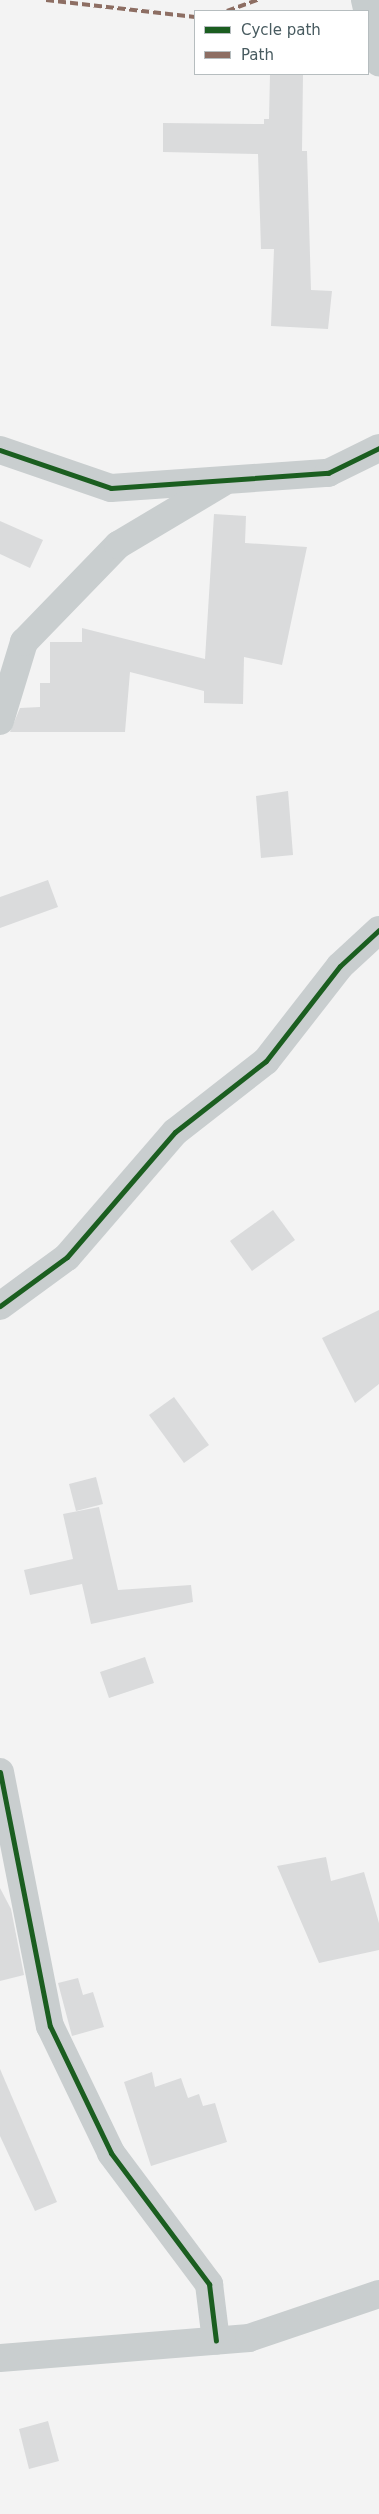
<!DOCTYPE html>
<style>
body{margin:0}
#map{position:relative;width:379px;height:2514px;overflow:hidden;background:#f3f3f3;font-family:"DejaVu Sans",sans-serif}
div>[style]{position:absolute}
.building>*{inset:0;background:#dadbdc}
.minor>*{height:28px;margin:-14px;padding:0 14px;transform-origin:14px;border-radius:14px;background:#c9cecf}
.major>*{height:28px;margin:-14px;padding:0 14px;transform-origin:14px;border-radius:14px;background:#c7cdce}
.quiet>*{height:4px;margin-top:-2px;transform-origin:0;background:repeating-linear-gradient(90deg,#8d6e63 0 8px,transparent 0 12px)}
.cycleway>*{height:5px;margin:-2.5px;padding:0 2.5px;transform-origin:2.5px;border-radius:2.5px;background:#1b5e20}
span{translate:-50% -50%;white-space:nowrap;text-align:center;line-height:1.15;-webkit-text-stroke:4px #fff;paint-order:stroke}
.legend{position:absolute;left:194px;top:10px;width:175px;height:65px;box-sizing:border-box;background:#fff;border:1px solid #b6bdbf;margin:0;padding:6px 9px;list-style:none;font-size:15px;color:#485b60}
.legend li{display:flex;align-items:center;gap:10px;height:25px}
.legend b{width:25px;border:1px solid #b6bdbf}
</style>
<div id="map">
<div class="building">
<div style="clip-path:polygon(270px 74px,303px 74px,302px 151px,307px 151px,311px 290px,332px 291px,328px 329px,271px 326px,274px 249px,261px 249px,258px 154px,163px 152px,163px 123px,264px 124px,264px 119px,269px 119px)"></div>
<div style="clip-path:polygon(214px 514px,246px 516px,245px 543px,307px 547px,282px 665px,244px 657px,243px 704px,204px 703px,204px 691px,130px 672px,125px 732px,10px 732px,20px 708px,40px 707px,40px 683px,50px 683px,50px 642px,82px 642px,82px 628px,205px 659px)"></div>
<div style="clip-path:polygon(0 521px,43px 540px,30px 568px,0 554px)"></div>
<div style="clip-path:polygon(288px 791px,293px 855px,261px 858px,256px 796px)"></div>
<div style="clip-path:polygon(48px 880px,58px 907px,0 928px,0 897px)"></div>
<div style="clip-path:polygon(273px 1210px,295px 1240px,252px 1271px,230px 1241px)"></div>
<div style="clip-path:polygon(379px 1310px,379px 1384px,355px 1403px,322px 1338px)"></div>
<div style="clip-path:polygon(174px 1397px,209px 1445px,184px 1463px,149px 1415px)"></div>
<div style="clip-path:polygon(96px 1477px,103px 1504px,76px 1511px,69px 1484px)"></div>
<div style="clip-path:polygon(99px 1507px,118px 1590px,191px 1585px,193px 1602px,91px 1624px,82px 1584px,30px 1595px,24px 1570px,73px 1559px,63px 1514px)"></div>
<div style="clip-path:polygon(145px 1657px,154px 1683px,109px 1698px,100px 1672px)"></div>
<div style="clip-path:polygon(326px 1857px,331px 1881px,364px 1872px,379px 1923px,379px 1950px,319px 1963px,277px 1866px)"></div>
<div style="clip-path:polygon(0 1888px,11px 1909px,24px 1975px,0 1981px)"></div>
<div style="clip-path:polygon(78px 1978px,83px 1995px,93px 1992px,104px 2027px,72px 2036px,58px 1983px)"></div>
<div style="clip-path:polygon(0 2069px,57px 2202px,35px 2211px,0 2136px)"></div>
<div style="clip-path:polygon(152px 2072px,155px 2087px,181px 2078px,188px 2098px,199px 2094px,203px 2106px,215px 2103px,227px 2142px,151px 2166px,124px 2082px)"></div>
<div style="clip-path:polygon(48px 2421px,59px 2461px,29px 2469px,19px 2429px)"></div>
</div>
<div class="minor">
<div style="left:0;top:450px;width:117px;rotate:18.9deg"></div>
<div style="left:111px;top:488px;width:218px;rotate:-4deg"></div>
<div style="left:328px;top:473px;width:57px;rotate:-26.1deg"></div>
<div style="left:0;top:721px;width:83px;rotate:-73.1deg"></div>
<div style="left:24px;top:642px;width:135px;rotate:-45.9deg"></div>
<div style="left:118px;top:545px;width:121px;rotate:-30.8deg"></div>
<div style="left:0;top:1306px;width:83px;rotate:-36.2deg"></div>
<div style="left:67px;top:1257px;width:165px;rotate:-49.2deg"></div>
<div style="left:175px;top:1132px;width:115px;rotate:-38deg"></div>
<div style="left:266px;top:1061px;width:120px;rotate:-52.1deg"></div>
<div style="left:340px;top:966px;width:53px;rotate:-42.7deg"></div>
<div style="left:0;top:1772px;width:259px;rotate:78.9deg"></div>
<div style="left:50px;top:2026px;width:141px;rotate:64.3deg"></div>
<div style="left:111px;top:2153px;width:164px;rotate:53.2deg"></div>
<div style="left:209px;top:2284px;width:57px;rotate:83deg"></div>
<div style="left:0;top:2358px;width:250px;rotate:-4.6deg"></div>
<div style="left:249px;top:2338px;width:137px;rotate:-18.7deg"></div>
</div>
<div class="major">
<div style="left:365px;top:0;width:64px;rotate:77.3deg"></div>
</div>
<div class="quiet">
<div style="left:46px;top:0;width:150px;rotate:6.5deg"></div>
<div style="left:227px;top:11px;width:33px;rotate:-20deg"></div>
</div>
<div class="cycleway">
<div style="left:0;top:450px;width:117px;rotate:18.9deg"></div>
<div style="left:111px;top:488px;width:218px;rotate:-4deg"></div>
<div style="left:328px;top:473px;width:57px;rotate:-26.1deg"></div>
<div style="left:0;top:1306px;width:83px;rotate:-36.2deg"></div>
<div style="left:67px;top:1257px;width:165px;rotate:-49.2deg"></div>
<div style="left:175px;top:1132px;width:115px;rotate:-38deg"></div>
<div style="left:266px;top:1061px;width:120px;rotate:-52.1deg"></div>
<div style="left:340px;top:966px;width:53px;rotate:-42.7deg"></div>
<div style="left:0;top:1772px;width:259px;rotate:78.9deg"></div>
<div style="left:50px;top:2026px;width:141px;rotate:64.3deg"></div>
<div style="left:111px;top:2153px;width:164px;rotate:53.2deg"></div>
<div style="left:209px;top:2284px;width:57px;rotate:83deg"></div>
</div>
<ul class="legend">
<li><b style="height:6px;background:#1b5e20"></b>Cycle path</li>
<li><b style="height:6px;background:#8d6e63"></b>Path</li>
</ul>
</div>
